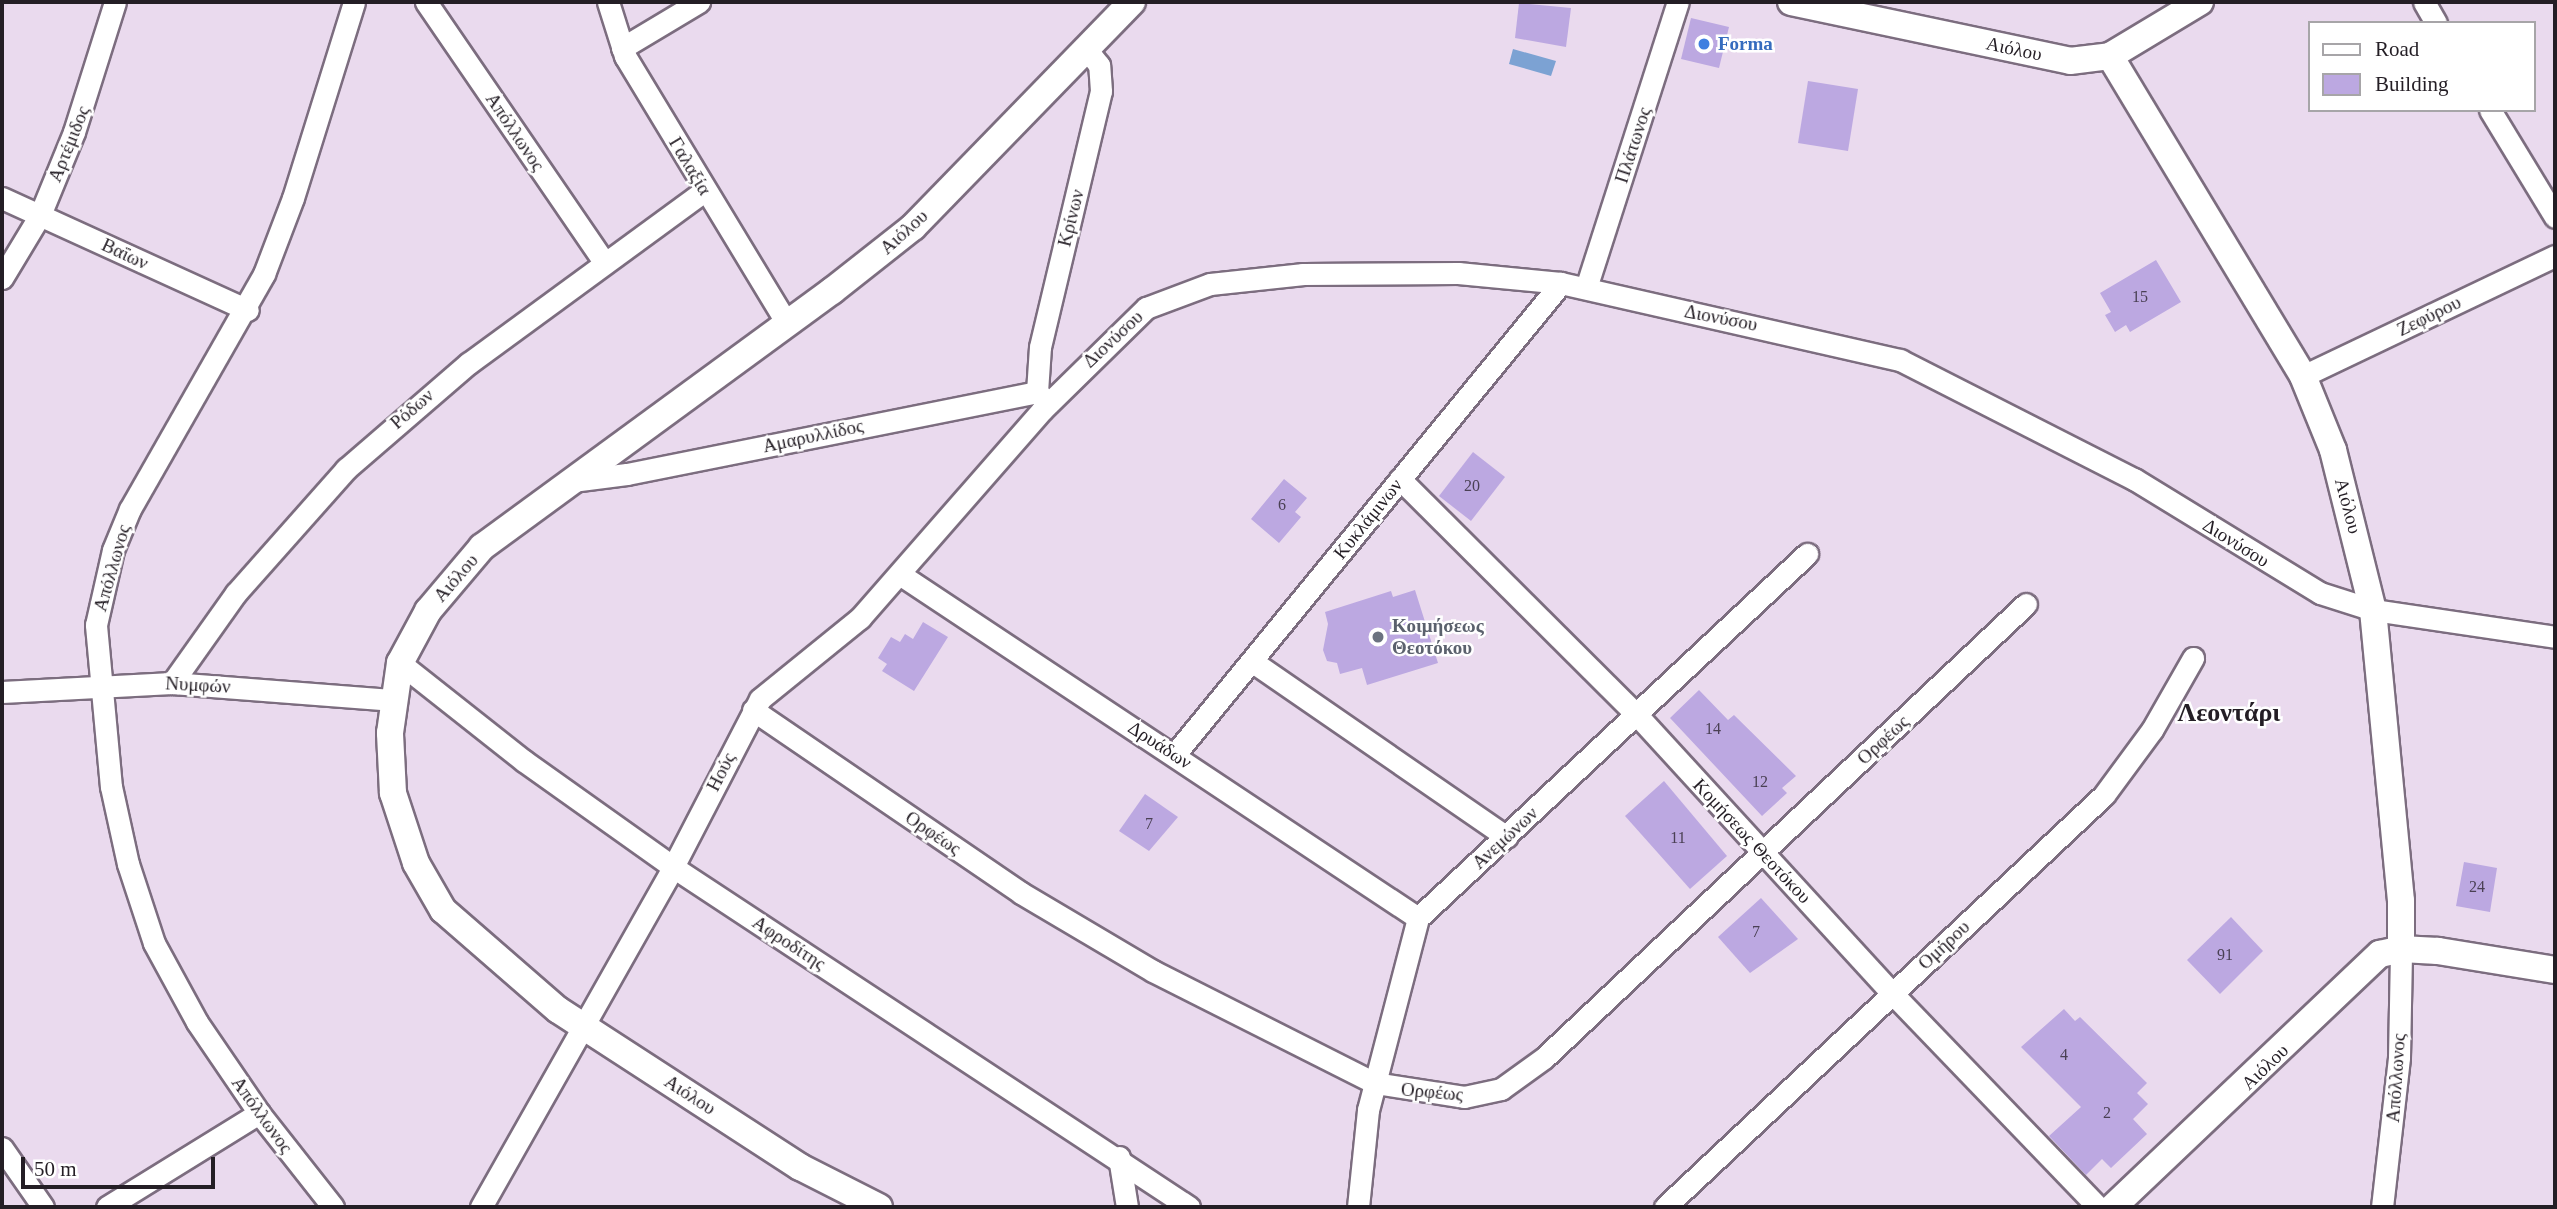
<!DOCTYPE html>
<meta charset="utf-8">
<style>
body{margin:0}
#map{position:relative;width:2557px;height:1209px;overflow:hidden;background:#eadaee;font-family:"Times New Roman",serif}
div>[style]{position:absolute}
.water>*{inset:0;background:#7ca2d3}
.building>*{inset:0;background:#bca8e1}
.roads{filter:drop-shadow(2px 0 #7c6d7f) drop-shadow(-2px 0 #7c6d7f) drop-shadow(0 2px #7c6d7f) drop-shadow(0 -2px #7c6d7f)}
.minor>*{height:21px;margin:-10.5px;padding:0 10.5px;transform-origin:10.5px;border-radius:10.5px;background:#fff}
.tertiary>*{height:26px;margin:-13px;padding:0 13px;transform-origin:13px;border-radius:13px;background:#fff}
.dots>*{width:19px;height:19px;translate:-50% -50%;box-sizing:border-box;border:4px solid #fff;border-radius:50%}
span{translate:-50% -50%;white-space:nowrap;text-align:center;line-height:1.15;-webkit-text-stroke:5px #fff;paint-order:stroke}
.number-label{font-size:16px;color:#4a4054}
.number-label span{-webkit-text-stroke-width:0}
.shop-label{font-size:19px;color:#366cbe;font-weight:700}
.left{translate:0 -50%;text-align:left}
.street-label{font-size:19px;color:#241e25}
.worship-label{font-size:19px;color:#5b616d;font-weight:700}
.district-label{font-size:26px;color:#241e25;font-weight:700}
.frame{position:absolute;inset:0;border:4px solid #241e25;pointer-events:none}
.legend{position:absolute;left:2308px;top:21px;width:228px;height:91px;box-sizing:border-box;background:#fff;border:2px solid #a7a5a8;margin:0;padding:9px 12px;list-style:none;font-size:21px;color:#241e25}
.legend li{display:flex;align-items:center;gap:14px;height:35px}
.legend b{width:35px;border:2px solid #a7a5a8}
.scale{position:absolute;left:21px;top:1157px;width:194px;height:32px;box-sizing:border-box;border:4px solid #241e25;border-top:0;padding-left:9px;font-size:21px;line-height:24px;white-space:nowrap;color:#241e25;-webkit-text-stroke:5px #fff;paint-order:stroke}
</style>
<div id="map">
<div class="water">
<div style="clip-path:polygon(1513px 49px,1556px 61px,1551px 76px,1509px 64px)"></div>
</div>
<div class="building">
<div style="clip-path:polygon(1519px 3px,1571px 8px,1566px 47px,1515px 38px)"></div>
<div style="clip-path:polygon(1691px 18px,1729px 27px,1719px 68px,1681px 59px)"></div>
<div style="clip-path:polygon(1808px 81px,1858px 89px,1848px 151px,1798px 143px)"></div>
<div style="clip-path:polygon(2156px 260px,2181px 302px,2130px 332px,2126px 325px,2115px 332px,2105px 315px,2111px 312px,2100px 293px)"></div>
<div style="clip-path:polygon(1473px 452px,1505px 477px,1471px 521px,1439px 496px)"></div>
<div style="clip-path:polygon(1284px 479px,1307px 498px,1295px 512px,1301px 517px,1279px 543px,1251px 519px)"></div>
<div style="clip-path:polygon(1415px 590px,1438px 663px,1367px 685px,1362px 668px,1340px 674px,1337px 663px,1327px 661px,1323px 650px,1328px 624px,1325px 612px,1391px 591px,1393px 597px)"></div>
<div style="clip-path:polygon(923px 622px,948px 637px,914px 691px,882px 671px,887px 664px,878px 658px,891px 637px,900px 642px,905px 634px,913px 639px)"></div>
<div style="clip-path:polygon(1699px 690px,1728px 720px,1734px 715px,1796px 776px,1782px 788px,1787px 793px,1762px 816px,1670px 718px)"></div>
<div style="clip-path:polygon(1664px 781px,1727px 856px,1690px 889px,1625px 816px)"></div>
<div style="clip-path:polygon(1145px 794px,1178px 817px,1149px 851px,1119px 831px)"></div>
<div style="clip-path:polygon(2464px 862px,2497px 868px,2490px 912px,2456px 906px)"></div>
<div style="clip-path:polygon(1761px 898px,1798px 939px,1750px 973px,1718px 937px)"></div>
<div style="clip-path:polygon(2231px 917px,2263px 951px,2220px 994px,2187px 960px)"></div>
<div style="clip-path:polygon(2064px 1009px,2075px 1021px,2080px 1017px,2147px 1083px,2137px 1093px,2148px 1104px,2133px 1119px,2147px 1134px,2111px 1168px,2102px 1159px,2086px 1175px,2049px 1136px,2081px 1107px,2021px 1047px)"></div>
</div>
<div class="roads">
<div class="minor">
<div style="left:426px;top:2px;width:315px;rotate:55.6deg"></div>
<div style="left:608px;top:2px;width:57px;rotate:72.5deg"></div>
<div style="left:625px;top:56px;width:312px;rotate:58.8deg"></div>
<div style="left:2424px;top:2px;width:24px;rotate:60deg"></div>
<div style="left:622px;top:48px;width:90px;rotate:-30.9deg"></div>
<div style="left:2490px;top:110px;width:125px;rotate:58.7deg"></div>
<div style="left:2px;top:198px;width:270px;rotate:24.5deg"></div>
<div style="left:2px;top:278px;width:74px;rotate:-58.9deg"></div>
<div style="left:40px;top:215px;width:90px;rotate:-67.7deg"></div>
<div style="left:74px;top:132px;width:136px;rotate:-72.5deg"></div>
<div style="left:1586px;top:288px;width:300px;rotate:-72.2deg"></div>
<div style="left:2303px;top:376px;width:279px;rotate:-25.5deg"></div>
<div style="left:1037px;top:392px;width:45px;rotate:-86.2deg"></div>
<div style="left:1040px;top:347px;width:263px;rotate:-76.6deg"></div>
<div style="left:1101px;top:91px;width:26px;rotate:-94deg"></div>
<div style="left:1099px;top:65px;width:21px;rotate:-129deg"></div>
<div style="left:1400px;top:479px;width:334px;rotate:44.9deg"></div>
<div style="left:1637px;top:715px;width:377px;rotate:47.5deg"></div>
<div style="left:1892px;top:993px;width:297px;rotate:46.1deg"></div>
<div style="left:572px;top:481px;width:55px;rotate:-7.3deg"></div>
<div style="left:627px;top:474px;width:418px;rotate:-11.3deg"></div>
<div style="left:1037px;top:392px;width:16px;rotate:45deg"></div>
<div style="left:901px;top:575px;width:620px;rotate:33.56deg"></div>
<div style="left:1253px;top:662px;width:308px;rotate:34.6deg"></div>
<div style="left:400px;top:663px;width:158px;rotate:38.3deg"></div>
<div style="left:524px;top:761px;width:183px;rotate:35.4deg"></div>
<div style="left:673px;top:867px;width:618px;rotate:33.38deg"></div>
<div style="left:172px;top:683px;width:110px;rotate:-54.6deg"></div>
<div style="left:236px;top:593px;width:166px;rotate:-48.4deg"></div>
<div style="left:346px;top:469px;width:162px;rotate:-40.8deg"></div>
<div style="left:469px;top:363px;width:291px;rotate:-36.2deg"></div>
<div style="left:2px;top:692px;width:170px;rotate:-3deg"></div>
<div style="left:172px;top:683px;width:223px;rotate:4.4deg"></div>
<div style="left:753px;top:710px;width:325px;rotate:34.3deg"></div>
<div style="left:1021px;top:893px;width:153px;rotate:30.6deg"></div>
<div style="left:1153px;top:971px;width:249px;rotate:26.8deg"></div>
<div style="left:1375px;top:1083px;width:90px;rotate:8.9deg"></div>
<div style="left:1464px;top:1097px;width:38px;rotate:-12deg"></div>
<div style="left:1501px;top:1089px;width:53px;rotate:-35.8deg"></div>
<div style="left:1544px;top:1058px;width:662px;rotate:-43.29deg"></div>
<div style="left:1175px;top:754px;width:609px;rotate:-50.66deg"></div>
<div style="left:2px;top:1148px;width:72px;rotate:55.2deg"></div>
<div style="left:1119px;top:1157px;width:51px;rotate:80.9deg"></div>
<div style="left:107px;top:1207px;width:179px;rotate:-31.7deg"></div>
<div style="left:333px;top:1207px;width:120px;rotate:-128.2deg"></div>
<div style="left:259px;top:1113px;width:110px;rotate:-124.3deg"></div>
<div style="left:197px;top:1022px;width:90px;rotate:-118.6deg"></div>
<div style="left:154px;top:943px;width:83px;rotate:-108.2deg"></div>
<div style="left:128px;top:864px;width:79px;rotate:-102.4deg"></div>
<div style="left:111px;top:787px;width:163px;rotate:-95.3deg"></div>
<div style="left:96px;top:625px;width:77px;rotate:-77.2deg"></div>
<div style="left:113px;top:550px;width:44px;rotate:-67.5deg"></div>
<div style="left:130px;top:509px;width:271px;rotate:-60.3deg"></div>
<div style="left:264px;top:274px;width:81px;rotate:-69.1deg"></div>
<div style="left:293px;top:198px;width:205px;rotate:-72.7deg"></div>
<div style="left:481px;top:1207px;width:390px;rotate:-60.5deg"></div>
<div style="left:673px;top:867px;width:189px;rotate:-62.6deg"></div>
<div style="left:760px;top:699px;width:129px;rotate:-39deg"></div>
<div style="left:860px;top:618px;width:276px;rotate:-48.8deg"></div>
<div style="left:1042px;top:410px;width:146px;rotate:-44.4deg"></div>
<div style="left:1146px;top:308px;width:68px;rotate:-20.6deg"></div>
<div style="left:1210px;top:284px;width:94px;rotate:-6.1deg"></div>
<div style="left:1303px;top:274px;width:155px;rotate:-0.4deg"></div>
<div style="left:1458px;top:273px;width:103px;rotate:5.5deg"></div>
<div style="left:1561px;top:283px;width:348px;rotate:12.8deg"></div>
<div style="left:1900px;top:360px;width:263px;rotate:27deg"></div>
<div style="left:2134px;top:479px;width:218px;rotate:31.5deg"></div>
<div style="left:2320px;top:593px;width:56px;rotate:17.8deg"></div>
<div style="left:2373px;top:610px;width:184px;rotate:8.4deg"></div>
<div style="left:1358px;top:1207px;width:98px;rotate:-84.1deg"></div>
<div style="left:1368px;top:1110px;width:198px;rotate:-75.4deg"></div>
<div style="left:1418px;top:918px;width:533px;rotate:-43.1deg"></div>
<div style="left:1665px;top:1207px;width:602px;rotate:-43.18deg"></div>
<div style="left:2104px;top:795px;width:81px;rotate:-53.6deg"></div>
<div style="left:2152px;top:730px;width:83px;rotate:-60.3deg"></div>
<div style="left:2382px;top:1207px;width:151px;rotate:-83.5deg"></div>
<div style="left:2399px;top:1057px;width:108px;rotate:-88.9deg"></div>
</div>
<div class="tertiary">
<div style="left:1791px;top:2px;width:285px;rotate:11.9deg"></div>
<div style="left:2070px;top:61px;width:40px;rotate:-7.1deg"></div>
<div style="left:2110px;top:56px;width:105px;rotate:-31deg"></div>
<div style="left:2110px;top:56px;width:374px;rotate:58.9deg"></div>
<div style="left:2303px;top:376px;width:80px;rotate:67.9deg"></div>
<div style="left:2333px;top:450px;width:165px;rotate:76deg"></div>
<div style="left:2373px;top:610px;width:292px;rotate:84.5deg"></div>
<div style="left:2401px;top:901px;width:48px;rotate:90deg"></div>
<div style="left:879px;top:1207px;width:89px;rotate:-153.1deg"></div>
<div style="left:800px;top:1167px;width:288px;rotate:-147deg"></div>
<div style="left:558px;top:1010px;width:152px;rotate:-139deg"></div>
<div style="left:443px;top:910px;width:54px;rotate:-119.9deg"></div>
<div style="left:416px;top:863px;width:74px;rotate:-108.2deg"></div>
<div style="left:393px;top:793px;width:60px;rotate:-92.9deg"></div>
<div style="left:390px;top:733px;width:71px;rotate:-81.9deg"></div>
<div style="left:400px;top:663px;width:59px;rotate:-61.7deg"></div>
<div style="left:428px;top:611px;width:84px;rotate:-49.8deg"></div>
<div style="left:482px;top:547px;width:434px;rotate:-36.2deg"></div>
<div style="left:832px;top:291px;width:103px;rotate:-38.3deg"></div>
<div style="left:913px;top:227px;width:314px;rotate:-45.8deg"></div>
<div style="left:2113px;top:1207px;width:368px;rotate:-43.5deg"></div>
<div style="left:2380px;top:954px;width:22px;rotate:-13deg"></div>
<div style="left:2401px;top:949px;width:37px;rotate:3deg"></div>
<div style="left:2438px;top:951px;width:119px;rotate:9.2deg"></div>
</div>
</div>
<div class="dots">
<div style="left:1704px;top:44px;background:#3f7fe0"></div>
<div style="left:1378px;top:637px;background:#6b7280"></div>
</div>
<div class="number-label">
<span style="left:2140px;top:297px">15</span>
<span style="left:1472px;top:486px">20</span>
<span style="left:1282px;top:505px">6</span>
<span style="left:1713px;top:729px">14</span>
<span style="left:1760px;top:782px">12</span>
<span style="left:1149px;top:824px">7</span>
<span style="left:1678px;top:838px">11</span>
<span style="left:2477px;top:887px">24</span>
<span style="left:1756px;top:932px">7</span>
<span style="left:2225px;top:955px">91</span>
<span style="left:2064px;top:1055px">4</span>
<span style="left:2107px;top:1113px">2</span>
</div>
<div class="shop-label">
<span class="left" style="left:1718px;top:44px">Forma</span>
</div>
<div class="street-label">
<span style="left:2014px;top:49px;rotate:12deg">Αιόλου</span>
<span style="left:515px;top:132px;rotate:56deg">Απόλλωνος</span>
<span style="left:69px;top:144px;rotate:-68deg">Αρτέμιδος</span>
<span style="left:1633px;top:145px;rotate:-72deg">Πλάτωνος</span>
<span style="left:690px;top:166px;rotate:59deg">Γαλαξία</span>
<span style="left:1071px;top:218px;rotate:-76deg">Κρίνων</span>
<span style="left:904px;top:232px;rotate:-42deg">Αιόλου</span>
<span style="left:125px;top:254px;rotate:25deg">Βαΐων</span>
<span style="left:2429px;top:316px;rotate:-26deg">Ζεφύρου</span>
<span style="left:1721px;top:318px;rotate:11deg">Διονύσου</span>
<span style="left:1113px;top:339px;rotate:-43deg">Διονύσου</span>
<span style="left:412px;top:409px;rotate:-41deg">Ρόδων</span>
<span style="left:813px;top:436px;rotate:-12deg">Αμαρυλλίδος</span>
<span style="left:2348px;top:506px;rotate:75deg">Αιόλου</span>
<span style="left:1368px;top:519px;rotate:-51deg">Κυκλάμινων</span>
<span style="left:2236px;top:543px;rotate:32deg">Διονύσου</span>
<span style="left:112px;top:568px;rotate:-74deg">Απόλλωνος</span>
<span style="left:456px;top:578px;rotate:-49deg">Αιόλου</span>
<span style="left:198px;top:685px;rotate:3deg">Νυμφών</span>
<span style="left:1883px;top:740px;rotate:-43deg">Ορφέως</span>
<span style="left:1160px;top:745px;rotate:33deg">Δρυάδων</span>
<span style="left:721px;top:772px;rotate:-63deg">Ηούς</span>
<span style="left:933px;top:833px;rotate:34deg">Ορφέως</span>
<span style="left:1505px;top:838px;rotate:-43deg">Ανεμώνων</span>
<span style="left:1752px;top:841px;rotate:47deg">Κομήσεως Θεοτόκου</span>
<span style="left:789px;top:943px;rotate:33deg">Αφροδίτης</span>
<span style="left:1944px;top:945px;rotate:-43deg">Ομήρου</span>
<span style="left:2265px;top:1067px;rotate:-44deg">Αιόλου</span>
<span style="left:2396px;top:1078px;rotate:-86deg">Απόλλωνος</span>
<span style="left:1432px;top:1092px;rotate:5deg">Ορφέως</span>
<span style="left:690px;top:1095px;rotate:33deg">Αιόλου</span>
<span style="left:262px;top:1115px;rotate:54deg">Απόλλωνος</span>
</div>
<div class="worship-label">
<span class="left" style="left:1392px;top:637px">Κοιμήσεως<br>Θεοτόκου</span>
</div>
<div class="district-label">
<span style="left:2229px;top:713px">Λεοντάρι</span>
</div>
<div class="frame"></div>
<ul class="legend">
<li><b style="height:9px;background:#fff"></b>Road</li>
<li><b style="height:19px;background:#bca8e1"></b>Building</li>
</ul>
<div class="scale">50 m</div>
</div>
